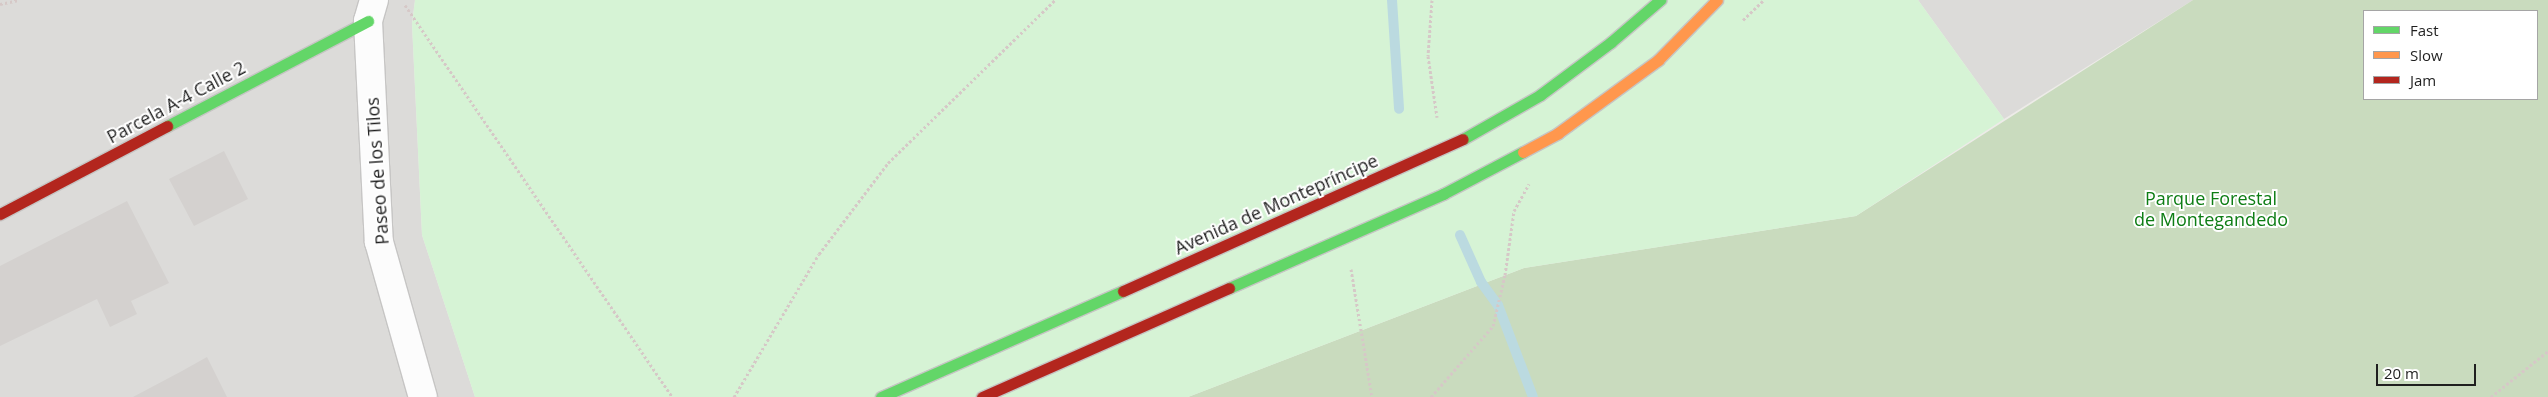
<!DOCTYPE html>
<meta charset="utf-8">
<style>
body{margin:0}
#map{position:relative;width:2548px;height:397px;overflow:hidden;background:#edebe8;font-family:"Open Sans",sans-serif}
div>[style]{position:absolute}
.residential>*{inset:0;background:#dcdbd9}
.forest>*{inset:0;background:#c9dbbe}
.park>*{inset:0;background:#d6f3d5}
.stream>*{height:10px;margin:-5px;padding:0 5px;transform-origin:5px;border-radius:5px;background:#bbdae0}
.building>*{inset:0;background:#d4d1cf}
.path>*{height:3px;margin-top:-1.5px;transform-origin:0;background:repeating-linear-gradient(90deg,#d6c8c7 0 2.5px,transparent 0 5px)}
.roads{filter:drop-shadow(1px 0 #c6c5c4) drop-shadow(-1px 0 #c6c5c4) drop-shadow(0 1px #c6c5c4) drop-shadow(0 -1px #c6c5c4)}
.street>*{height:28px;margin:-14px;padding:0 14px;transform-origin:14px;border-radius:14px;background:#fcfcfc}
.fast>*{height:11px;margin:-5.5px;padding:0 5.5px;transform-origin:5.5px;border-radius:5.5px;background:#63d668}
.slow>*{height:11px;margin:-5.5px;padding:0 5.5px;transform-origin:5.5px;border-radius:5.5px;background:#ff974d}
.jam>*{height:11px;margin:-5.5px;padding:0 5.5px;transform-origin:5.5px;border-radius:5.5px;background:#b3261e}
span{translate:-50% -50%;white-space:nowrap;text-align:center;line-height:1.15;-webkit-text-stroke:4px #fff;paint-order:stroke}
.street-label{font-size:18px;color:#1f1f1f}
.park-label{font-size:18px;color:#0d7d14}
.legend{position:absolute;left:2363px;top:10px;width:175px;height:90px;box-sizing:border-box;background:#fff;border:1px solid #a5a5a5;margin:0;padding:6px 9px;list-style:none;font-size:15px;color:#1f1f1f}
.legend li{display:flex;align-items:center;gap:10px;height:25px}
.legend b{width:25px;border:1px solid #a5a5a5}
.scale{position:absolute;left:2376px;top:364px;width:100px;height:22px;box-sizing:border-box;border:2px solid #1f1f1f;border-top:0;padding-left:6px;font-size:15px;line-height:18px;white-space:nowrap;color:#1f1f1f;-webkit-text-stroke:4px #fff;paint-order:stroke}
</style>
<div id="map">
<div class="residential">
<div style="clip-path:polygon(0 0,415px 0,412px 24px,422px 235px,475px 397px,0 397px)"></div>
<div style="clip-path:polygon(1918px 0,2193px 0,2004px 119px)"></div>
</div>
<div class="forest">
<div style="clip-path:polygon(evenodd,2193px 0,2548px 0,2548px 397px,1188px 397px,1524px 268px,1856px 216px,2193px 0,2364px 11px,2537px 11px,2537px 99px,2364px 99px,2364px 11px)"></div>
</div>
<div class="park">
<div style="clip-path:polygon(415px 0,1918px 0,2004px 119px,1856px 216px,1524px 268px,1188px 397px,475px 397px,422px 235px,412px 24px)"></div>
</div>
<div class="stream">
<div style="left:1392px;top:0;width:109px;rotate:86.3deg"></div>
<div style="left:1460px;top:235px;width:51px;rotate:65.9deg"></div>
<div style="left:1481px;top:282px;width:29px;rotate:54deg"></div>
<div style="left:1498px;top:305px;width:98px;rotate:69.2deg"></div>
</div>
<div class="building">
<div style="clip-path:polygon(224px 151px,248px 199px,194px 226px,169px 179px)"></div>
<div style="clip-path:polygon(127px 201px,169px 283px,131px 301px,137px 314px,110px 327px,97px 299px,0 346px,0 266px)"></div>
<div style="clip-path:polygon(207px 357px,227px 397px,133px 397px,182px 371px)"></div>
</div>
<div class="path">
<div style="left:1432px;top:0;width:56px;rotate:94.1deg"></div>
<div style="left:1428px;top:56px;width:62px;rotate:81.6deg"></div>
<div style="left:0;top:4px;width:19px;rotate:-12deg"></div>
<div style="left:405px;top:5px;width:474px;rotate:55.7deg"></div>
<div style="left:1743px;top:20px;width:29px;rotate:-44deg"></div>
<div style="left:1351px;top:269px;width:130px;rotate:80.7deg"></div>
<div style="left:734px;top:397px;width:166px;rotate:-59.3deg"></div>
<div style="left:819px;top:254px;width:114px;rotate:-52.8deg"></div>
<div style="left:888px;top:163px;width:233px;rotate:-44.3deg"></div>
<div style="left:1431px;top:397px;width:94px;rotate:-48.9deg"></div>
<div style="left:1493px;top:326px;width:52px;rotate:-76.8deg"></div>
<div style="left:1505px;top:275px;width:65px;rotate:-82deg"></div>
<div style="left:1514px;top:211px;width:31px;rotate:-61deg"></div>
<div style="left:2491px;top:397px;width:73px;rotate:-38.9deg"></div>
</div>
<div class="roads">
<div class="street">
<div style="left:374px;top:0;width:22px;rotate:106deg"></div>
<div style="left:368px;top:21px;width:221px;rotate:87.2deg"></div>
<div style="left:379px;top:242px;width:161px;rotate:74.2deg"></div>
</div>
<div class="fast">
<div style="left:167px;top:126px;width:227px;rotate:-27.6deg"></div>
<div style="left:1463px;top:139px;width:89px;rotate:-29.7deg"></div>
<div style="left:1540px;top:95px;width:89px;rotate:-36.7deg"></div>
<div style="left:1611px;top:42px;width:65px;rotate:-40.6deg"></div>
<div style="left:1229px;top:288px;width:234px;rotate:-23.7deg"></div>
<div style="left:1443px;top:194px;width:90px;rotate:-27.7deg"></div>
<div style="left:881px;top:397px;width:264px;rotate:-23.7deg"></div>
</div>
<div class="slow">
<div style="left:1523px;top:152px;width:40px;rotate:-28deg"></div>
<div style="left:1558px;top:133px;width:124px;rotate:-36.1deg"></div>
<div style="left:1658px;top:60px;width:84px;rotate:-45.5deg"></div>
</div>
<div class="jam">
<div style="left:0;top:214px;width:189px;rotate:-27.8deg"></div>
<div style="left:1123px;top:291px;width:372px;rotate:-24.1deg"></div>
<div style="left:982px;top:397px;width:270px;rotate:-23.8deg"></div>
</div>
</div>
<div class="street-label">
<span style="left:176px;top:102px;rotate:-28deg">Parcela A-4 Calle 2</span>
<span style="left:377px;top:171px;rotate:-94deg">Paseo de los Tilos</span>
<span style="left:1276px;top:204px;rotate:-24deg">Avenida de Montepríncipe</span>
</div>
<div class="park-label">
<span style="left:2211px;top:209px">Parque Forestal<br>de Montegandedo</span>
</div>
<ul class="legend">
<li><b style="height:6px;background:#63d668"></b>Fast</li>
<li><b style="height:6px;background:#ff974d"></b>Slow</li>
<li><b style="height:6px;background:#b3261e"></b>Jam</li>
</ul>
<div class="scale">20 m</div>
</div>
